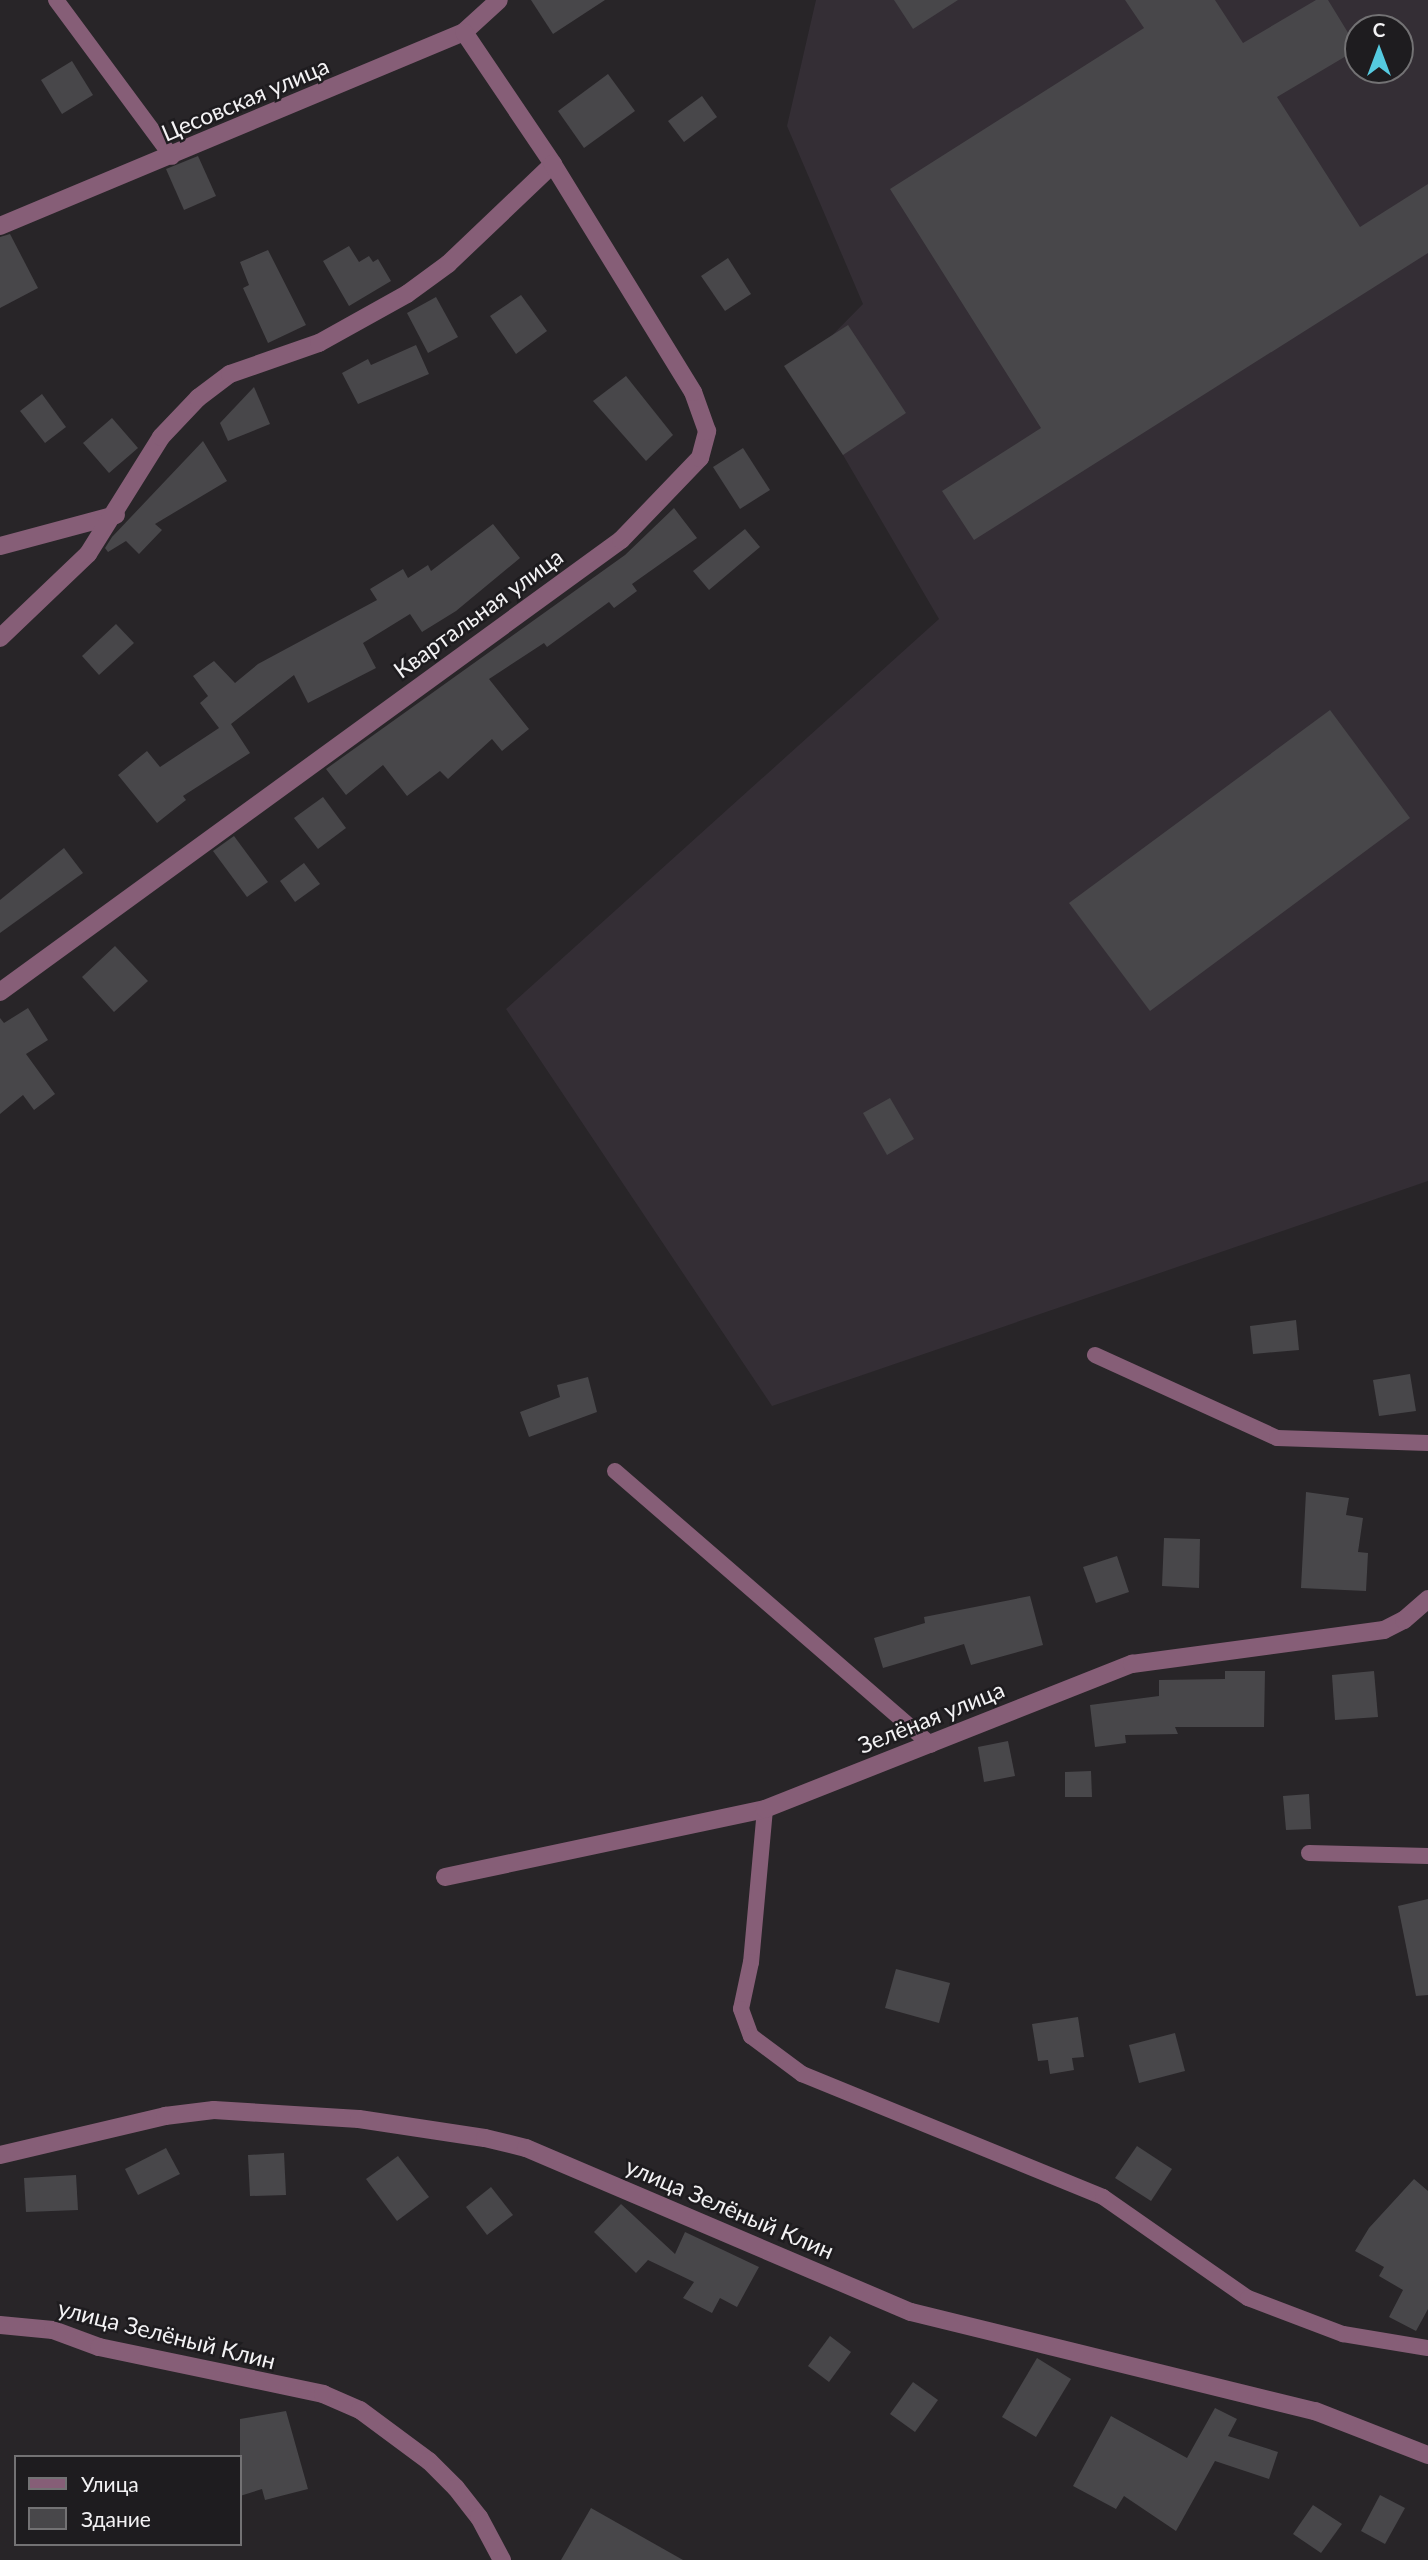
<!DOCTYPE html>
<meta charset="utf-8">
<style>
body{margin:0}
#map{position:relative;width:1428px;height:2560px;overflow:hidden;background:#282528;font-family:Lato,sans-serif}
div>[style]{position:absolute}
.built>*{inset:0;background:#342e35}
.building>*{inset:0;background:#48474a}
.service>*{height:16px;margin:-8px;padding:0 8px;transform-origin:8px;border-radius:8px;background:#865e77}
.minor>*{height:18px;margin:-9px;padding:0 9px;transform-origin:9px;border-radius:9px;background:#865e77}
span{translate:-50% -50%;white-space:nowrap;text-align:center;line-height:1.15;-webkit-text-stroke:5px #1e1c1f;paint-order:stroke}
.street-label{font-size:23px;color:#f3f2f4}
.legend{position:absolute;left:14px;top:2455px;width:228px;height:91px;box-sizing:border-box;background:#1e1c1f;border:2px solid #737274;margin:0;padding:9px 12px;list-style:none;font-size:21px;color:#f3f2f4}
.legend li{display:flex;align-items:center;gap:14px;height:35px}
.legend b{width:35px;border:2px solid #737274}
.north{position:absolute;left:1344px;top:14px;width:70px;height:70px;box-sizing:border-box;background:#1e1c1f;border:2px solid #737274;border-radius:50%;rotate:0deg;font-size:19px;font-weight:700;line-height:28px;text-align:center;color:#f3f2f4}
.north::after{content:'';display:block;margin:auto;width:24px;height:32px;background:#55cae0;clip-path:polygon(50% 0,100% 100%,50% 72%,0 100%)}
</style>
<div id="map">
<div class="built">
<div style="clip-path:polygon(evenodd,816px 0,1428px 0,1428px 1181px,772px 1406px,506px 1009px,939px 619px,795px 373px,863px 304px,787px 126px,816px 0,1358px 28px,1400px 28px,1400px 70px,1358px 70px,1358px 28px)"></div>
</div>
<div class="building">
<div style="clip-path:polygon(531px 0,605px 0,553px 34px)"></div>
<div style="clip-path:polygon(894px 0,958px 0,913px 29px)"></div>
<div style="clip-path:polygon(1125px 0,1215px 0,1243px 43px,1316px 0,1328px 0,1358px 49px,1277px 97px,1360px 227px,1428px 184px,1428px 253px,974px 540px,942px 491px,1041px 428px,890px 189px,1144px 28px)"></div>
<div style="clip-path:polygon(72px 61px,93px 95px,62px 114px,41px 80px)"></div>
<div style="clip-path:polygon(608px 74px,635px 111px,584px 148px,558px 111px)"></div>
<div style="clip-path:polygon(702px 96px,717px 117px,684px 142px,668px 121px)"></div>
<div style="clip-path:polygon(198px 156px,216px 196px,184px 210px,166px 169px)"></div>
<div style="clip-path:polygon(10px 234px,38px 288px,0 308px,0 237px)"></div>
<div style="clip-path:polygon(349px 246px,359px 262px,369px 256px,373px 262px,378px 259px,391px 281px,349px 306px,323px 261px)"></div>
<div style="clip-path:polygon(268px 250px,306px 325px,268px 343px,243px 288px,249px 285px,240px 262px)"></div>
<div style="clip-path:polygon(728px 258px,751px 294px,725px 311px,701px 276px)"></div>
<div style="clip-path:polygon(521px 295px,547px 331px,516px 354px,490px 316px)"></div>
<div style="clip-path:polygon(436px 297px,458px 337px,428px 353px,407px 313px)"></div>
<div style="clip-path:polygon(848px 325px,906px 413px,843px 455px,784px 366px)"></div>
<div style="clip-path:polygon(416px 345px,429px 374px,358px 404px,342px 373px,368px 359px,371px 365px)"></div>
<div style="clip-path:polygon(626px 376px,673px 435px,646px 461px,593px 401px)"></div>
<div style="clip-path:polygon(254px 387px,270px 424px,228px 441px,220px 423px)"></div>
<div style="clip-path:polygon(42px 394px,66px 427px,45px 443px,20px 411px)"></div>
<div style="clip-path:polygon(112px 418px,138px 448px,109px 473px,83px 443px)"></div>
<div style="clip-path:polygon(203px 441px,227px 481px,155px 524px,162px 530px,139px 554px,126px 541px,108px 552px,105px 548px,112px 537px)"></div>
<div style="clip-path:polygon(743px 448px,770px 490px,740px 509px,713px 467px)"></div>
<div style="clip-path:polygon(674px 508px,697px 538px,632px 584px,637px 591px,614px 608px,609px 602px,547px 647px,544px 643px,489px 679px,529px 729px,502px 751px,492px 739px,448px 779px,440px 771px,407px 796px,383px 765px,346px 795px,326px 769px,625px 555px)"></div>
<div style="clip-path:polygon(493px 524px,520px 558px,456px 611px,422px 632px,410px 614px,363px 643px,376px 668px,308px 703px,294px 675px,231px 724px,250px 753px,183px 796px,186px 800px,157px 823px,118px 775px,147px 751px,160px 767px,219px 728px,200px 703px,208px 696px,193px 676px,214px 661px,235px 683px,258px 664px,377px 600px,370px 589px,403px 569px,408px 578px,428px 565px,431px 571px)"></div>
<div style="clip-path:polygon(745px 529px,760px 547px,709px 590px,693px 571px)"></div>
<div style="clip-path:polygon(116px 624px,134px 643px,99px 675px,82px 656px)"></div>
<div style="clip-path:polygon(1330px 710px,1410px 818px,1150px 1011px,1069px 903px)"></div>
<div style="clip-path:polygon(323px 797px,346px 828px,318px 849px,294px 818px)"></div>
<div style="clip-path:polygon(234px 836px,268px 882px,247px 897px,213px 851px)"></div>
<div style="clip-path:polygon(64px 848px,83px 873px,0 933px,0 900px)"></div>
<div style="clip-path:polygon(304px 863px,320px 884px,295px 902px,280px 881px)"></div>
<div style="clip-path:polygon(115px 946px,148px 981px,114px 1012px,82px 977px)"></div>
<div style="clip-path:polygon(28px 1008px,48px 1040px,26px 1054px,55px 1094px,34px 1110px,23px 1095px,0 1114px,0 1018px,4px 1023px)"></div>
<div style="clip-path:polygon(890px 1098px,914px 1139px,887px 1155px,863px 1113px)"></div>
<div style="clip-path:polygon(1296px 1320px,1299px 1350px,1253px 1354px,1250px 1326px)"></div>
<div style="clip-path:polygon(1410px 1374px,1416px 1411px,1379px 1416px,1373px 1380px)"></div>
<div style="clip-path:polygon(588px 1377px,597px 1412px,529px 1437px,520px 1412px,560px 1397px,557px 1385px)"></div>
<div style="clip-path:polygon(1306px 1492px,1349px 1498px,1346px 1515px,1363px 1518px,1358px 1552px,1368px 1553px,1366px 1591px,1301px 1588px)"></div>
<div style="clip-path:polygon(1164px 1538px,1200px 1539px,1199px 1588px,1162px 1586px)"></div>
<div style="clip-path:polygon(1117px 1556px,1129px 1592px,1096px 1603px,1083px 1567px)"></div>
<div style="clip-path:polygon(1030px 1596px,1043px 1645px,971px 1665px,964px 1644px,883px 1668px,874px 1638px,925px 1623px,924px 1617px)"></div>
<div style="clip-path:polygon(1225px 1671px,1265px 1671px,1264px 1727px,1175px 1727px,1178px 1734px,1125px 1735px,1126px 1743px,1095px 1747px,1090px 1705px,1159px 1696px,1159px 1680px,1225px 1679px)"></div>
<div style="clip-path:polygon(1374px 1671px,1378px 1717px,1335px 1720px,1332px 1675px)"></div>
<div style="clip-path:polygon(1008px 1741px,1015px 1776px,984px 1782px,978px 1747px)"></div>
<div style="clip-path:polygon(1091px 1771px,1092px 1797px,1065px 1797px,1065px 1772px)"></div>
<div style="clip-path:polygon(1309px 1794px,1311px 1829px,1286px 1830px,1283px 1796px)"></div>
<div style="clip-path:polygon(1428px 1899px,1428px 1995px,1416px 1996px,1398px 1906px)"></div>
<div style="clip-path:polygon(896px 1969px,950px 1983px,939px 2023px,885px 2008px)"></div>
<div style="clip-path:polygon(1078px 2017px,1084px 2057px,1072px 2058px,1074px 2070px,1050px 2074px,1048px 2060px,1038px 2061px,1032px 2024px)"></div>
<div style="clip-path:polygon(1175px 2033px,1185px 2071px,1139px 2083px,1129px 2045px)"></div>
<div style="clip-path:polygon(1137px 2146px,1172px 2169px,1151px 2201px,1115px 2178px)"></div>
<div style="clip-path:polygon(166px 2148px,180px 2174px,138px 2195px,125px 2169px)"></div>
<div style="clip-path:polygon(284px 2153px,286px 2195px,250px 2196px,248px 2155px)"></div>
<div style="clip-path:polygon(398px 2156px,429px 2197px,397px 2221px,366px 2179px)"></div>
<div style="clip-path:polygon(76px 2175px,78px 2210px,26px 2212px,24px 2178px)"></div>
<div style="clip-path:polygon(1414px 2179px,1428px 2191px,1428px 2309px,1416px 2331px,1389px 2317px,1403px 2290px,1379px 2276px,1384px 2267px,1355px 2251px,1369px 2228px)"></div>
<div style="clip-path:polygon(491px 2187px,513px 2215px,487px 2235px,466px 2207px)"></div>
<div style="clip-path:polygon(621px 2204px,675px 2254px,685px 2232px,759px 2267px,737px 2307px,720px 2298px,712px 2313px,683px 2298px,694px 2282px,648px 2260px,636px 2273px,594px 2232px)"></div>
<div style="clip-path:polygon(830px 2336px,851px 2352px,829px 2382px,808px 2366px)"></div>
<div style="clip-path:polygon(1037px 2358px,1071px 2379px,1036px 2437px,1002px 2417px)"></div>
<div style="clip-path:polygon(913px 2382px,938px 2400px,915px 2432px,890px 2414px)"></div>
<div style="clip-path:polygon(1215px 2408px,1237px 2419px,1228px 2436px,1278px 2452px,1269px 2479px,1215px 2461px,1176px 2531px,1124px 2496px,1116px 2509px,1073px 2486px,1111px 2416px,1187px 2458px)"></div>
<div style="clip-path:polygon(286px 2411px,308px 2489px,265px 2500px,262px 2489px,240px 2496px,240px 2419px)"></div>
<div style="clip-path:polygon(1380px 2495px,1405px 2508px,1385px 2544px,1361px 2531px)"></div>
<div style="clip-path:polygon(1313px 2505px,1342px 2524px,1321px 2553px,1293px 2534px)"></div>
<div style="clip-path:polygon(591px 2508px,683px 2560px,561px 2560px)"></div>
</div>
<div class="service">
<div style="left:56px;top:0;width:195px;rotate:53.5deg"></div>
<div style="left:1095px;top:1355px;width:200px;rotate:24.5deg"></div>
<div style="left:1277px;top:1438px;width:151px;rotate:1.9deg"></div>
<div style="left:615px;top:1471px;width:418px;rotate:40.9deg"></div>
<div style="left:765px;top:1809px;width:154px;rotate:95.2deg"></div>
<div style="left:751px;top:1962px;width:48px;rotate:102deg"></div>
<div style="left:741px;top:2009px;width:29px;rotate:70deg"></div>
<div style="left:751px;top:2036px;width:64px;rotate:36.7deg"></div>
<div style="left:802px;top:2074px;width:325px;rotate:22.2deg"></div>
<div style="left:1103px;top:2197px;width:177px;rotate:34.9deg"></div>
<div style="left:1248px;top:2298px;width:102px;rotate:20.8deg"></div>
<div style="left:1343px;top:2334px;width:86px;rotate:9.4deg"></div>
<div style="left:1309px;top:1853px;width:119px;rotate:1.4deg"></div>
</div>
<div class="minor">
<div style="left:0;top:226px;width:503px;rotate:-22.69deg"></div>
<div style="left:464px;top:32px;width:47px;rotate:-42.4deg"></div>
<div style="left:0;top:546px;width:120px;rotate:-15deg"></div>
<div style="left:0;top:638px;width:122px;rotate:-43.7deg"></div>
<div style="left:88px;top:554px;width:138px;rotate:-58deg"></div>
<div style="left:161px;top:437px;width:54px;rotate:-46.5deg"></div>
<div style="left:198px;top:398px;width:40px;rotate:-37deg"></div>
<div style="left:230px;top:374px;width:94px;rotate:-19.2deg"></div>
<div style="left:319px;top:343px;width:101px;rotate:-29.1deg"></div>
<div style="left:407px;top:294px;width:51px;rotate:-36.2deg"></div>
<div style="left:448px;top:264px;width:145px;rotate:-43.6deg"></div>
<div style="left:553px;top:164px;width:159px;rotate:-124deg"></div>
<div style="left:0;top:992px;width:768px;rotate:-36.05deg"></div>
<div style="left:621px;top:540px;width:114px;rotate:-46.1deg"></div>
<div style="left:700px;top:458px;width:28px;rotate:-75deg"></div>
<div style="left:707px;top:431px;width:41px;rotate:-109.7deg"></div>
<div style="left:693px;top:392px;width:268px;rotate:-121.6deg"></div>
<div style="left:445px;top:1877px;width:327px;rotate:-12deg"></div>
<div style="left:765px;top:1809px;width:395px;rotate:-21.6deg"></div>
<div style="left:1132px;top:1664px;width:254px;rotate:-7.7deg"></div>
<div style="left:1384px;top:1630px;width:22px;rotate:-27deg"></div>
<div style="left:1404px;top:1620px;width:32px;rotate:-41deg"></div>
<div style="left:0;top:2155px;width:170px;rotate:-13.3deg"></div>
<div style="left:165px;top:2116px;width:49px;rotate:-7deg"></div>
<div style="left:214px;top:2110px;width:145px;rotate:3.6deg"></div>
<div style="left:359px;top:2119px;width:127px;rotate:8.6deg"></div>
<div style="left:485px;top:2138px;width:42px;rotate:13.7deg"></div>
<div style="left:526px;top:2148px;width:418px;rotate:23.1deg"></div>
<div style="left:911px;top:2312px;width:416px;rotate:13.8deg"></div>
<div style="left:1315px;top:2411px;width:121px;rotate:21.3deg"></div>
<div style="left:0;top:2325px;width:53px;rotate:5.4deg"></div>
<div style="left:53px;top:2330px;width:49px;rotate:20.3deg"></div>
<div style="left:99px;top:2347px;width:229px;rotate:11.8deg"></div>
<div style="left:323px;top:2394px;width:40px;rotate:23.4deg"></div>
<div style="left:360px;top:2410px;width:86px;rotate:36.5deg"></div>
<div style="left:429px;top:2461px;width:38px;rotate:45deg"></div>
<div style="left:456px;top:2488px;width:37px;rotate:52deg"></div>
<div style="left:479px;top:2517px;width:49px;rotate:61.9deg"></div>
</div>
<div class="street-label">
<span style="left:245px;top:99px;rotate:-23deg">Цесовская улица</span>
<span style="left:478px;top:613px;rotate:-36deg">Квартальная улица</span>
<span style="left:931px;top:1717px;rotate:-22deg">Зелёная улица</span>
<span style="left:730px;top:2208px;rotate:23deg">улица Зелёный Клин</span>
<span style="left:167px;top:2334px;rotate:14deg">улица Зелёный Клин</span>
</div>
<ul class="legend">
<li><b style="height:9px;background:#865e77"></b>Улица</li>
<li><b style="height:19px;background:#48474a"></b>Здание</li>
</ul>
<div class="north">С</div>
</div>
